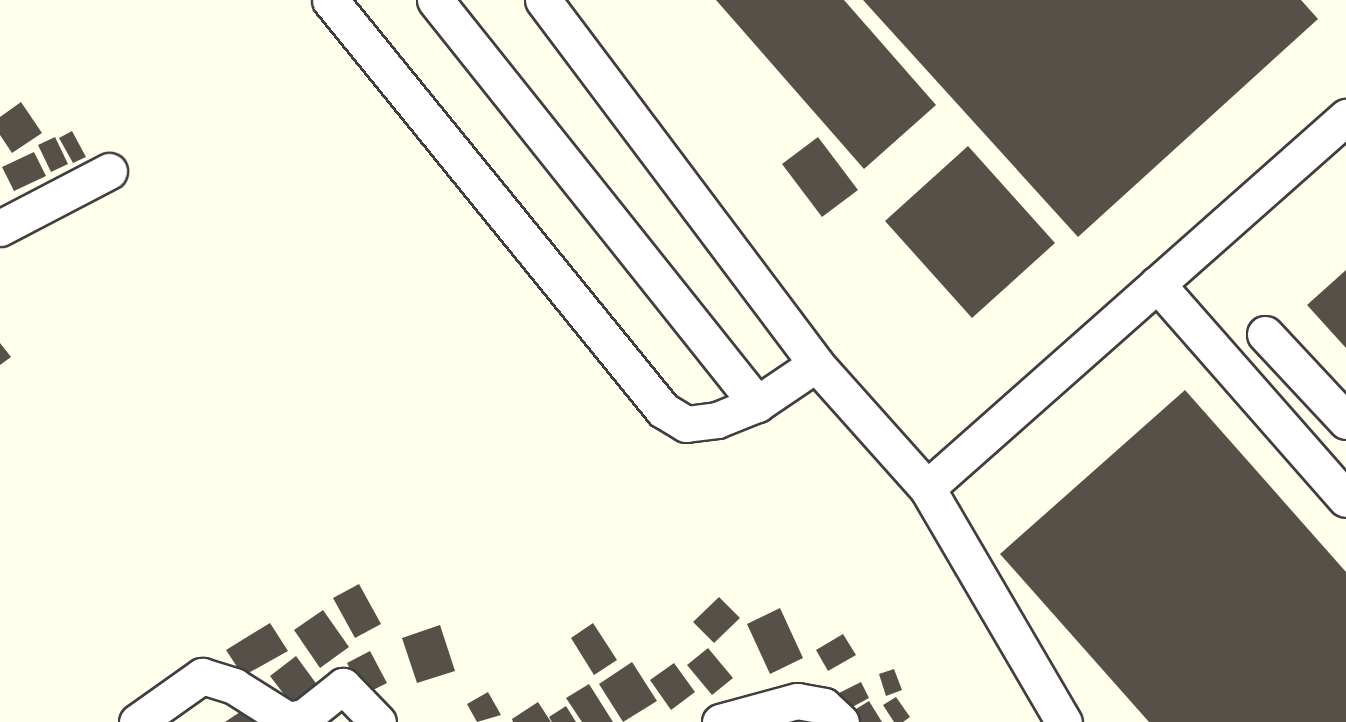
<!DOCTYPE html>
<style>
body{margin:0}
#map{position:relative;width:1346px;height:722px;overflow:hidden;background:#ffffec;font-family:"Crimson Pro",serif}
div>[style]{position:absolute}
.building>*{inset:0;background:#565048}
.roads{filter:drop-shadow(2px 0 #3f3f3f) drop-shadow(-2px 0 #3f3f3f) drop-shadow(0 2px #3f3f3f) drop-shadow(0 -2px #3f3f3f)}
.minor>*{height:35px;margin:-17.5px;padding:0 17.5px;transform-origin:17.5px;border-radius:17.5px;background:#fff}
span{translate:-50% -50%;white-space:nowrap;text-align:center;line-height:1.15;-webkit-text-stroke:7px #fff;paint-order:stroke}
</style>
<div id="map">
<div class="building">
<div style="clip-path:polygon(716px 0,844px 0,936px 105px,864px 169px)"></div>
<div style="clip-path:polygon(863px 0,1301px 0,1318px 19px,1078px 237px)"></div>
<div style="clip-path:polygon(21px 102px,42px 133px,12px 153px,0 135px,0 117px)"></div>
<div style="clip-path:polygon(72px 131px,86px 157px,73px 163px,59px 138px)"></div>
<div style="clip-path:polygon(55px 137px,68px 164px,51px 172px,38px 145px)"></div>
<div style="clip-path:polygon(818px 137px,858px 190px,822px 217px,782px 164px)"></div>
<div style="clip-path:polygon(968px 146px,1055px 243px,972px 318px,885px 221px)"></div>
<div style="clip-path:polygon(34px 152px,46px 176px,14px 191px,2px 167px)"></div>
<div style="clip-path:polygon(1346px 270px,1346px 348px,1307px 305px)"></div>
<div style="clip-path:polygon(0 343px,11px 357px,0 365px)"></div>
<div style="clip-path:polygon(1185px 390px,1346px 572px,1346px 722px,1149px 722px,1000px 554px)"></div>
<div style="clip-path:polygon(359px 584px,381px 624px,355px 638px,333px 598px)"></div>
<div style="clip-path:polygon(719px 597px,740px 618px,714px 643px,693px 622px)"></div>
<div style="clip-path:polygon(780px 608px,803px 658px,770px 674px,747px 624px)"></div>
<div style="clip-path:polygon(323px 610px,349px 647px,320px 668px,294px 630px)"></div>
<div style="clip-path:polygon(270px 623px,288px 651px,243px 676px,226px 650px)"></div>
<div style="clip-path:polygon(593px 623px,617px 660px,594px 675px,571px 638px)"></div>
<div style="clip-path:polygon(440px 625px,455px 671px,417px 683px,402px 638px)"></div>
<div style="clip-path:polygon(843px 634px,856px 655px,828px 671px,816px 650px)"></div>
<div style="clip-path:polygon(708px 648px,733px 678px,712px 695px,687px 665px)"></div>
<div style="clip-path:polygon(370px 651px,387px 683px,363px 695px,347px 663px)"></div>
<div style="clip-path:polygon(296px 656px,318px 686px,292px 705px,270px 676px)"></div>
<div style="clip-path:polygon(632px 662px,657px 701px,623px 722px,599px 684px)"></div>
<div style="clip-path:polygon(674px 663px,695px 692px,671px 710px,650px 680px)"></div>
<div style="clip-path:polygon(894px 669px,902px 690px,886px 696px,879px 674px)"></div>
<div style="clip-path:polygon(861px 682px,869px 698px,845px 711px,837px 694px)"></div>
<div style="clip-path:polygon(589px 684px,613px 722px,582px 722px,566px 698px)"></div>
<div style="clip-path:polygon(488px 692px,501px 715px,477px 722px,467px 704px)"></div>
<div style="clip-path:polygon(896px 697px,910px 717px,903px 722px,894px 722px,883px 705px)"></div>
<div style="clip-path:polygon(869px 701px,882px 722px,853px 722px,848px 714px)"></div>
<div style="clip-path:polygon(538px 702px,551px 722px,513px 722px,512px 719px)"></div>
<div style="clip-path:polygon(249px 706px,260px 722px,225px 722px)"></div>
<div style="clip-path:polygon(566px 706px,576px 722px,552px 722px,549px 717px)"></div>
</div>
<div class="roads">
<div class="minor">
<div style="left:330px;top:0;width:528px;rotate:50.92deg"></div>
<div style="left:663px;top:410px;width:27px;rotate:31deg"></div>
<div style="left:686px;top:424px;width:31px;rotate:-7deg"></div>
<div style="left:717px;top:420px;width:43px;rotate:-21.8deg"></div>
<div style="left:757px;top:404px;width:71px;rotate:-34.1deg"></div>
<div style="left:435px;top:0;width:517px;rotate:51.44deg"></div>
<div style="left:543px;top:0;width:455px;rotate:53.1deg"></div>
<div style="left:816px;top:364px;width:166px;rotate:48.2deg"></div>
<div style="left:927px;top:488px;width:560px;rotate:-41.52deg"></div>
<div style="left:0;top:228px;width:123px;rotate:-27.6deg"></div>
<div style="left:1157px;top:284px;width:286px;rotate:48.7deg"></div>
<div style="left:1265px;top:334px;width:119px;rotate:47deg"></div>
<div style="left:927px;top:488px;width:271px;rotate:59.7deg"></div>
<div style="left:137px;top:722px;width:80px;rotate:-35.3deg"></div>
<div style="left:202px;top:676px;width:34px;rotate:17deg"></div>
<div style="left:234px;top:686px;width:64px;rotate:32.2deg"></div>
<div style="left:288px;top:720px;width:16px;rotate:-11deg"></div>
<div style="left:304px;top:717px;width:50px;rotate:-38.5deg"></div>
<div style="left:343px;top:686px;width:50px;rotate:45.8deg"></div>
<div style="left:720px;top:722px;width:80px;rotate:-15.3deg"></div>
<div style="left:797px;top:701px;width:27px;rotate:10deg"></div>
<div style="left:824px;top:706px;width:23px;rotate:43deg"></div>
</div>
</div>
</div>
